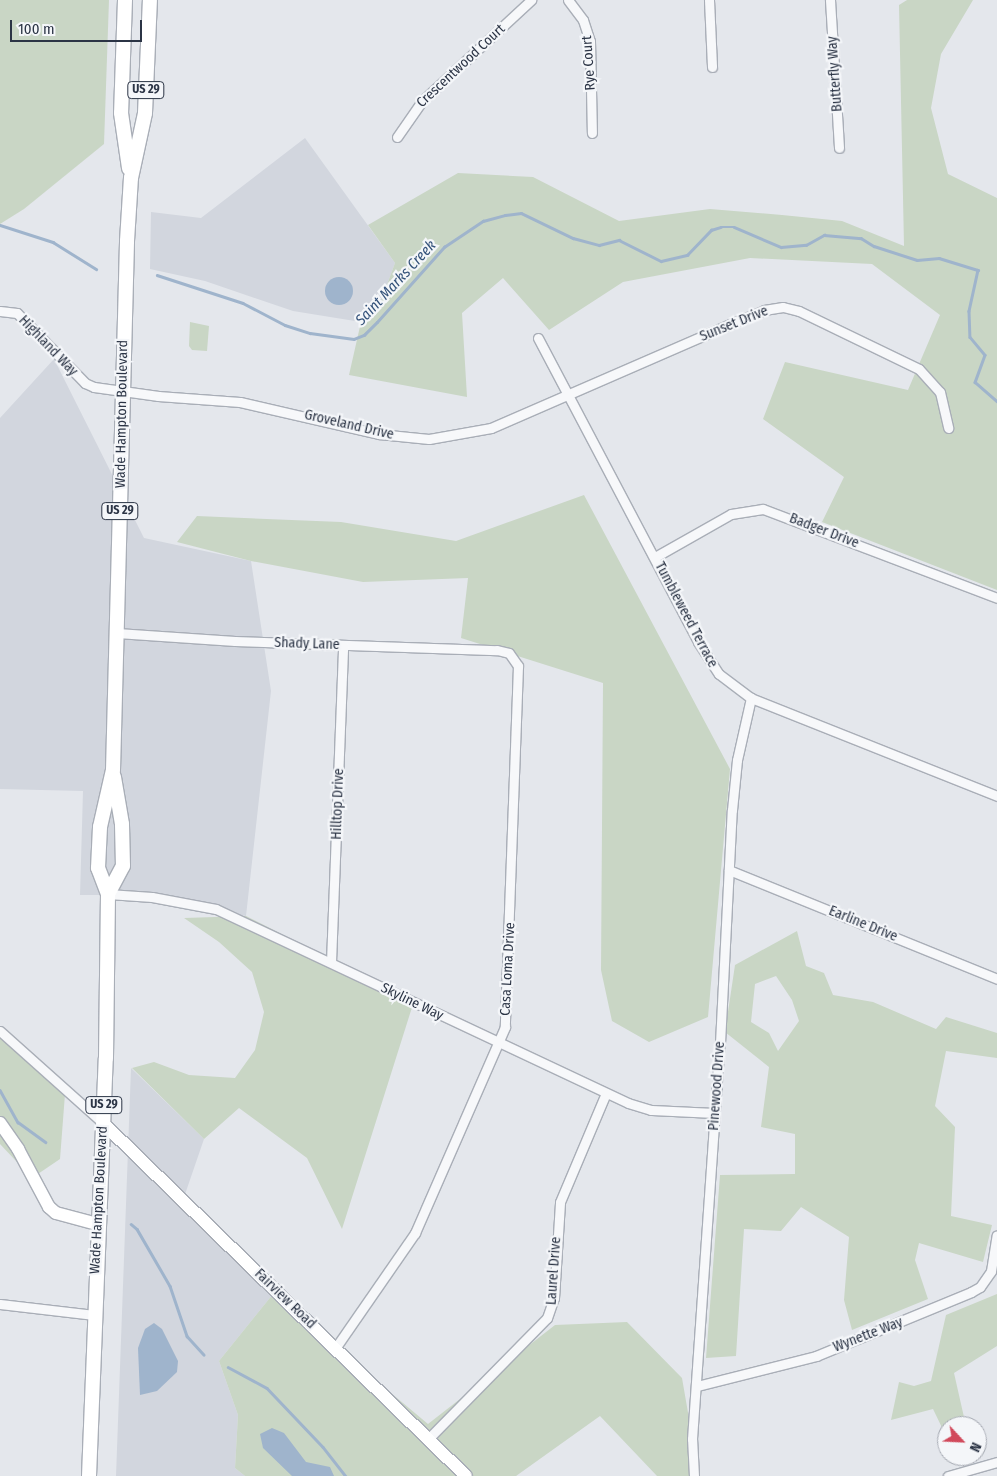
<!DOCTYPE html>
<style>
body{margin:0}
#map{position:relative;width:997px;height:1476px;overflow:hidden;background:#e4e7ec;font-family:"Fira Sans Condensed",sans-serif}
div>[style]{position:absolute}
.built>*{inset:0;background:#d2d6de}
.green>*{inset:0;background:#c9d6c5}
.water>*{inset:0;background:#9fb4cc}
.round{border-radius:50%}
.stream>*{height:2.5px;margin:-1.25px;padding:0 1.25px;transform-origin:1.25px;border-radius:1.25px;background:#9fb4cc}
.roads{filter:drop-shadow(1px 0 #a9aeb7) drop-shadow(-1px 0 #a9aeb7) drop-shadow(0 1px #a9aeb7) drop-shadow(0 -1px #a9aeb7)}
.street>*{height:9px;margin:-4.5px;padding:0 4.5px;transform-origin:4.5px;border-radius:4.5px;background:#f7f8fa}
.secondary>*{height:12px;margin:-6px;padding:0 6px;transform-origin:6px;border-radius:6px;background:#fff}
.primary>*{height:14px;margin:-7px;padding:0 7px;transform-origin:7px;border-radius:7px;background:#fff}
span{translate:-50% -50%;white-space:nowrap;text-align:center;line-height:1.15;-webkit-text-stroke:4.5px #f4f6f9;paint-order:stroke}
.shield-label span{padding:1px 4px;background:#f4f6f9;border:1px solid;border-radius:4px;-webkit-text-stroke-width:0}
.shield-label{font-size:12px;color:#2b3445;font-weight:700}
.street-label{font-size:14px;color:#2b3445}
.water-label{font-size:15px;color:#34527a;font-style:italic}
.north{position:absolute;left:937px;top:1416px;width:50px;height:50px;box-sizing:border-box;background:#f4f6f9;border:1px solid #a4a8b1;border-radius:50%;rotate:115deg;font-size:14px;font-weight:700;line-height:20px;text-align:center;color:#2b3445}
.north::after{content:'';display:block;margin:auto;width:18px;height:22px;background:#d1495b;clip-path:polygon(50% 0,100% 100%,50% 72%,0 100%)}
.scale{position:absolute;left:10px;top:20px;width:132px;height:22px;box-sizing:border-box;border:2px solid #2b3445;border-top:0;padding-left:6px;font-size:15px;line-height:18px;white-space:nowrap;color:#2b3445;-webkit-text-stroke:4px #f4f6f9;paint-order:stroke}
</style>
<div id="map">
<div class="built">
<div style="clip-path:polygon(305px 138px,395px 263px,379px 306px,361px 322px,293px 311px,205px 281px,150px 269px,151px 212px,201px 218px)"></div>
<div style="clip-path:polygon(54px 359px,144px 538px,251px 561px,271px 691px,246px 916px,132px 895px,80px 895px,83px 791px,0 789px,0 418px)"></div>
<div style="clip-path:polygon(131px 1068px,204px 1139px,181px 1206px,273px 1294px,219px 1361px,238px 1415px,235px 1468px,245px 1476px,116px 1476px)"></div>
</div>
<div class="green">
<div style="clip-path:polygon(0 0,109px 0,104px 144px,24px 209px,0 224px)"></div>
<div style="clip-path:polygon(907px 0,973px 0,941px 54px,931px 108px,948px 174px,997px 198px,997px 590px,822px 522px,844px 477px,763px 419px,785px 362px,908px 390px,940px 315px,872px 264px,750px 258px,623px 282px,549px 330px,503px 278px,462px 313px,467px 397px,349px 375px,361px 322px,379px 306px,395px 263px,368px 225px,458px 173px,533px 177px,619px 221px,710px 209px,782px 215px,842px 221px,904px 246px,899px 5px)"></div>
<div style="clip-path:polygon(190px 322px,209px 326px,207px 351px,192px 350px,189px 346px)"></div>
<div style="clip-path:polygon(584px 495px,730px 769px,708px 1017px,649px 1042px,612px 1021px,601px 970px,603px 683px,461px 638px,468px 578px,363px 582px,251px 561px,177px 542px,197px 516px,341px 522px,456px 541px)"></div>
<div style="clip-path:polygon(246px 916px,414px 1001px,342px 1229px,307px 1158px,239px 1108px,204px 1139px,132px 1068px,154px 1062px,189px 1075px,235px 1078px,255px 1050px,264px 1012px,252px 972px,219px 942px,184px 918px)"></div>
<div style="clip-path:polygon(evenodd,797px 931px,806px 966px,824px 973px,833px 995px,873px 1002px,936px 1029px,946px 1017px,997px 1033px,997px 1058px,946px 1051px,935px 1106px,955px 1127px,951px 1216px,992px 1225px,983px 1262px,919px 1243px,915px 1260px,928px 1299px,852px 1330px,844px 1300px,849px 1237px,801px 1207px,781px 1231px,744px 1229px,736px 1356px,706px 1358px,720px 1175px,795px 1174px,795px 1134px,761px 1127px,769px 1067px,725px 1032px,735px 965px,797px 931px,776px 976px,792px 1000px,799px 1021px,778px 1051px,769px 1033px,751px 1022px,755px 984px,776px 976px)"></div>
<div style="clip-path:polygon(0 1036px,65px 1094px,60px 1159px,32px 1178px,0 1144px)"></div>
<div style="clip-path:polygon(273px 1294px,428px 1424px,555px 1325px,627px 1322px,682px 1378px,699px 1476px,657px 1476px,600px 1416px,516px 1476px,245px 1476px,235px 1468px,238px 1415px,219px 1361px)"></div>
<div style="clip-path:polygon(997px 1294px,997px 1346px,954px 1373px,966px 1426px,947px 1426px,947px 1438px,933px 1409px,891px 1420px,899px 1382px,914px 1386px,931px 1381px,946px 1315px)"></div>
</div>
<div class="water">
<div class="round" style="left:325px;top:277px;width:28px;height:28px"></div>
<div style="clip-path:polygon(154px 1323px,162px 1329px,178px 1361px,177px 1372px,157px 1391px,140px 1395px,138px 1348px,145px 1329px)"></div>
<div style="clip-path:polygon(272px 1428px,284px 1433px,306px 1462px,330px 1467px,334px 1476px,292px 1476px,263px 1448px,260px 1434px)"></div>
</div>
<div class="stream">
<div style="left:0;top:225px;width:56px;rotate:17.8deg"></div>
<div style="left:53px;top:242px;width:51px;rotate:32.1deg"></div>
<div style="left:157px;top:275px;width:90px;rotate:18deg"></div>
<div style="left:243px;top:303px;width:47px;rotate:27.6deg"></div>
<div style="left:285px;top:325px;width:26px;rotate:18deg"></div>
<div style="left:310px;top:333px;width:44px;rotate:7.8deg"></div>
<div style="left:354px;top:339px;width:11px;rotate:-22deg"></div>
<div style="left:364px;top:335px;width:18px;rotate:-45deg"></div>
<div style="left:377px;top:322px;width:101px;rotate:-48.2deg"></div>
<div style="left:444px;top:247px;width:47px;rotate:-33.7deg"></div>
<div style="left:483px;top:221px;width:23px;rotate:-15deg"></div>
<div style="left:505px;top:215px;width:16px;rotate:-7deg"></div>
<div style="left:521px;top:213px;width:58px;rotate:25.7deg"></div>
<div style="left:573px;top:238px;width:27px;rotate:15deg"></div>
<div style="left:599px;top:245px;width:21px;rotate:-14deg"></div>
<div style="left:619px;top:240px;width:47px;rotate:26.6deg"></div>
<div style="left:661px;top:261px;width:27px;rotate:-13deg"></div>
<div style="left:687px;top:255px;width:35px;rotate:-46deg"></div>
<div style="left:711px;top:230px;width:10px;rotate:-17deg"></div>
<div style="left:721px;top:227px;width:13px"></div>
<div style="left:734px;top:227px;width:51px;rotate:23.1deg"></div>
<div style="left:781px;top:247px;width:25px;rotate:-5deg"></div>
<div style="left:806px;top:245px;width:21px;rotate:-29deg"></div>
<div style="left:824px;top:235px;width:37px;rotate:5deg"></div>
<div style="left:861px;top:238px;width:15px;rotate:32deg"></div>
<div style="left:874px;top:246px;width:45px;rotate:18deg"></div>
<div style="left:917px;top:260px;width:22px;rotate:-5deg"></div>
<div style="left:939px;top:258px;width:41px;rotate:17.1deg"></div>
<div style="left:978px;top:270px;width:42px;rotate:102.4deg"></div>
<div style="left:969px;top:311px;width:26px;rotate:88deg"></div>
<div style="left:970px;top:337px;width:23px;rotate:50deg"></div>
<div style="left:985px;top:355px;width:29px;rotate:110deg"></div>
<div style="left:975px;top:382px;width:29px;rotate:41deg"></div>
<div style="left:0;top:1090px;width:37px;rotate:61deg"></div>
<div style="left:18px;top:1122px;width:34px;rotate:36deg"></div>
<div style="left:131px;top:1224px;width:8px;rotate:40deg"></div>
<div style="left:137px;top:1229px;width:66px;rotate:59.9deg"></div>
<div style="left:170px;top:1286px;width:53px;rotate:71.2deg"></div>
<div style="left:187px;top:1336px;width:25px;rotate:48deg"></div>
<div style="left:228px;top:1367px;width:44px;rotate:28.3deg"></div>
<div style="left:267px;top:1388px;width:81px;rotate:46.5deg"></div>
<div style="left:323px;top:1447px;width:37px;rotate:52deg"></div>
</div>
<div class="roads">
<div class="street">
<div style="left:568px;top:0;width:25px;rotate:53deg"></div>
<div style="left:583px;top:20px;width:22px;rotate:72deg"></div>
<div style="left:590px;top:41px;width:92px;rotate:88.8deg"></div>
<div style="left:709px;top:0;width:67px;rotate:87.4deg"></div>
<div style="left:830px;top:0;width:148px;rotate:86.5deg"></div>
<div style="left:397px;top:137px;width:44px;rotate:-55.2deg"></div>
<div style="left:422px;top:101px;width:149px;rotate:-42.8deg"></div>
<div style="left:0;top:311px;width:17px;rotate:7deg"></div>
<div style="left:17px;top:313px;width:98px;rotate:45.8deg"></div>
<div style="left:85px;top:383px;width:10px;rotate:24deg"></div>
<div style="left:94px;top:387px;width:65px;rotate:8deg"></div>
<div style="left:158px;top:396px;width:82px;rotate:4.2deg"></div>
<div style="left:240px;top:402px;width:143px;rotate:13deg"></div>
<div style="left:379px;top:434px;width:50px;rotate:5.7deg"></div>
<div style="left:429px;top:439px;width:63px;rotate:-10.1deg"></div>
<div style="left:491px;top:428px;width:261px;rotate:-23.5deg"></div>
<div style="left:730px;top:324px;width:37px;rotate:-22deg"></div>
<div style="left:764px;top:310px;width:19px;rotate:-9deg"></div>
<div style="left:783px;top:307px;width:16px;rotate:14deg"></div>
<div style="left:799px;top:311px;width:133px;rotate:25.8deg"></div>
<div style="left:919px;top:369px;width:31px;rotate:48deg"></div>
<div style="left:940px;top:392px;width:37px;rotate:77deg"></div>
<div style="left:538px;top:338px;width:344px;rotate:62.2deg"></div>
<div style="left:698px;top:642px;width:38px;rotate:57deg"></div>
<div style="left:719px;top:674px;width:40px;rotate:37deg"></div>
<div style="left:751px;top:698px;width:265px;rotate:21.7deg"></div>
<div style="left:655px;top:557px;width:87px;rotate:-29.5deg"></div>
<div style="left:731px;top:514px;width:32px;rotate:-9deg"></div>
<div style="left:763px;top:509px;width:250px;rotate:20.8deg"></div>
<div style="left:117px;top:633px;width:118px;rotate:3.9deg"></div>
<div style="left:235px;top:641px;width:262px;rotate:2deg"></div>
<div style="left:497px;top:650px;width:12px;rotate:14deg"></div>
<div style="left:509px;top:653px;width:16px;rotate:55deg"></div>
<div style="left:518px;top:666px;width:361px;rotate:92.1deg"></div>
<div style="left:505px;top:1027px;width:225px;rotate:113.6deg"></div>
<div style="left:415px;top:1233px;width:139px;rotate:124.7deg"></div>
<div style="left:729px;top:870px;width:289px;rotate:22.1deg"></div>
<div style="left:108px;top:894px;width:44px;rotate:3.9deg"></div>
<div style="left:152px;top:897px;width:65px;rotate:10.6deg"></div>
<div style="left:216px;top:909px;width:455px;rotate:25.2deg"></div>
<div style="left:628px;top:1103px;width:24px;rotate:17deg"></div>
<div style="left:651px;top:1110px;width:64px;rotate:2.7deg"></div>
<div style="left:331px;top:962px;width:317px;rotate:-87.8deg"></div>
<div style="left:0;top:1031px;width:138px;rotate:41.8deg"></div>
<div style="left:0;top:1304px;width:95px;rotate:6.7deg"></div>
<div style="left:697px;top:1386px;width:123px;rotate:-14.1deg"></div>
<div style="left:816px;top:1356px;width:168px;rotate:-22.4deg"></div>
<div style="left:971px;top:1292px;width:10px;rotate:-29deg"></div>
<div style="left:980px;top:1287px;width:19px;rotate:-55deg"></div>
<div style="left:991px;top:1271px;width:36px;rotate:-81deg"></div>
<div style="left:429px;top:1438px;width:168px;rotate:-45.5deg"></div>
<div style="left:547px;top:1318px;width:21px;rotate:-71deg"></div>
<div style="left:554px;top:1298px;width:96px;rotate:-86.4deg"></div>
<div style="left:560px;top:1202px;width:118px;rotate:-67.1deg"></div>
<div style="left:694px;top:1476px;width:37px;rotate:-93deg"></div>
<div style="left:692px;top:1439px;width:397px;rotate:-86deg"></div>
<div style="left:720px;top:1043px;width:233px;rotate:-87.1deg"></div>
<div style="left:732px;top:810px;width:50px;rotate:-84.3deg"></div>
<div style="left:737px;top:760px;width:64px;rotate:-77.3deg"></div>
<div style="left:948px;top:1476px;width:51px;rotate:-15.9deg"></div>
</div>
<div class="secondary">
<div style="left:0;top:1123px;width:32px;rotate:55deg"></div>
<div style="left:18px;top:1149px;width:66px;rotate:61.9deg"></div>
<div style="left:49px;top:1207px;width:9px;rotate:41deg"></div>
<div style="left:56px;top:1213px;width:42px;rotate:15deg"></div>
<div style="left:103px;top:1123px;width:506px;rotate:44.2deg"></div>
</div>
<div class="primary">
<div style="left:125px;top:0;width:113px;rotate:92deg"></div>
<div style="left:121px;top:113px;width:56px;rotate:81.7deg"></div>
<div style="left:108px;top:894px;width:32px;rotate:-62deg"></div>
<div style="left:123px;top:866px;width:42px;rotate:-91.4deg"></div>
<div style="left:122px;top:824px;width:48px;rotate:-99.7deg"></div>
<div style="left:89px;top:1476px;width:418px;rotate:-87.7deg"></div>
<div style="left:106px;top:1058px;width:164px;rotate:-89.3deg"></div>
<div style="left:108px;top:894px;width:28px;rotate:-111deg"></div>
<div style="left:98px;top:868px;width:41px;rotate:-87.2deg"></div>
<div style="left:100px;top:827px;width:58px;rotate:-77.2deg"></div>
<div style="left:113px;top:770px;width:529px;rotate:-88.48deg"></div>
<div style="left:127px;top:241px;width:63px;rotate:-86.4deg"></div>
<div style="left:131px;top:178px;width:66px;rotate:-77.8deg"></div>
<div style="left:145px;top:113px;width:113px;rotate:-87.5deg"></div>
</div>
</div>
<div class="shield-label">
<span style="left:146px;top:90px">US 29</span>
<span style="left:120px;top:511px">US 29</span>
<span style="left:104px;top:1105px">US 29</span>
</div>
<div class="street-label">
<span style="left:589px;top:63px;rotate:-94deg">Rye Court</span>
<span style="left:461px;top:66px;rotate:-43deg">Crescentwood Court</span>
<span style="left:835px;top:74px;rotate:-94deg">Butterfly Way</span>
<span style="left:734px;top:324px;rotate:-22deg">Sunset Drive</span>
<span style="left:48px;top:346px;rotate:46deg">Highland Way</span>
<span style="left:122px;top:414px;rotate:-89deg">Wade Hampton Boulevard</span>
<span style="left:349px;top:425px;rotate:13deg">Groveland Drive</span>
<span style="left:824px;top:531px;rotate:21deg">Badger Drive</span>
<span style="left:686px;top:615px;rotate:62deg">Tumbleweed Terrace</span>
<span style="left:307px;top:644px;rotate:2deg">Shady Lane</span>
<span style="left:338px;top:804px;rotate:-88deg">Hilltop Drive</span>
<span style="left:863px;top:924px;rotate:22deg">Earline Drive</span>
<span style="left:508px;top:969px;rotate:-87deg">Casa Loma Drive</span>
<span style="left:412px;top:1002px;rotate:26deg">Skyline Way</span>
<span style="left:717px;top:1086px;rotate:-86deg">Pinewood Drive</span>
<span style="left:99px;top:1200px;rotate:-87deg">Wade Hampton Boulevard</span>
<span style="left:554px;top:1271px;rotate:-86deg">Laurel Drive</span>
<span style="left:285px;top:1299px;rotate:44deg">Fairview Road</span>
<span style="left:868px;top:1335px;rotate:-21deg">Wynette Way</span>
</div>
<div class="water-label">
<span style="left:396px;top:283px;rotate:-47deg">Saint Marks Creek</span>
</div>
<div class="north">N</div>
<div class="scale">100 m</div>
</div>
